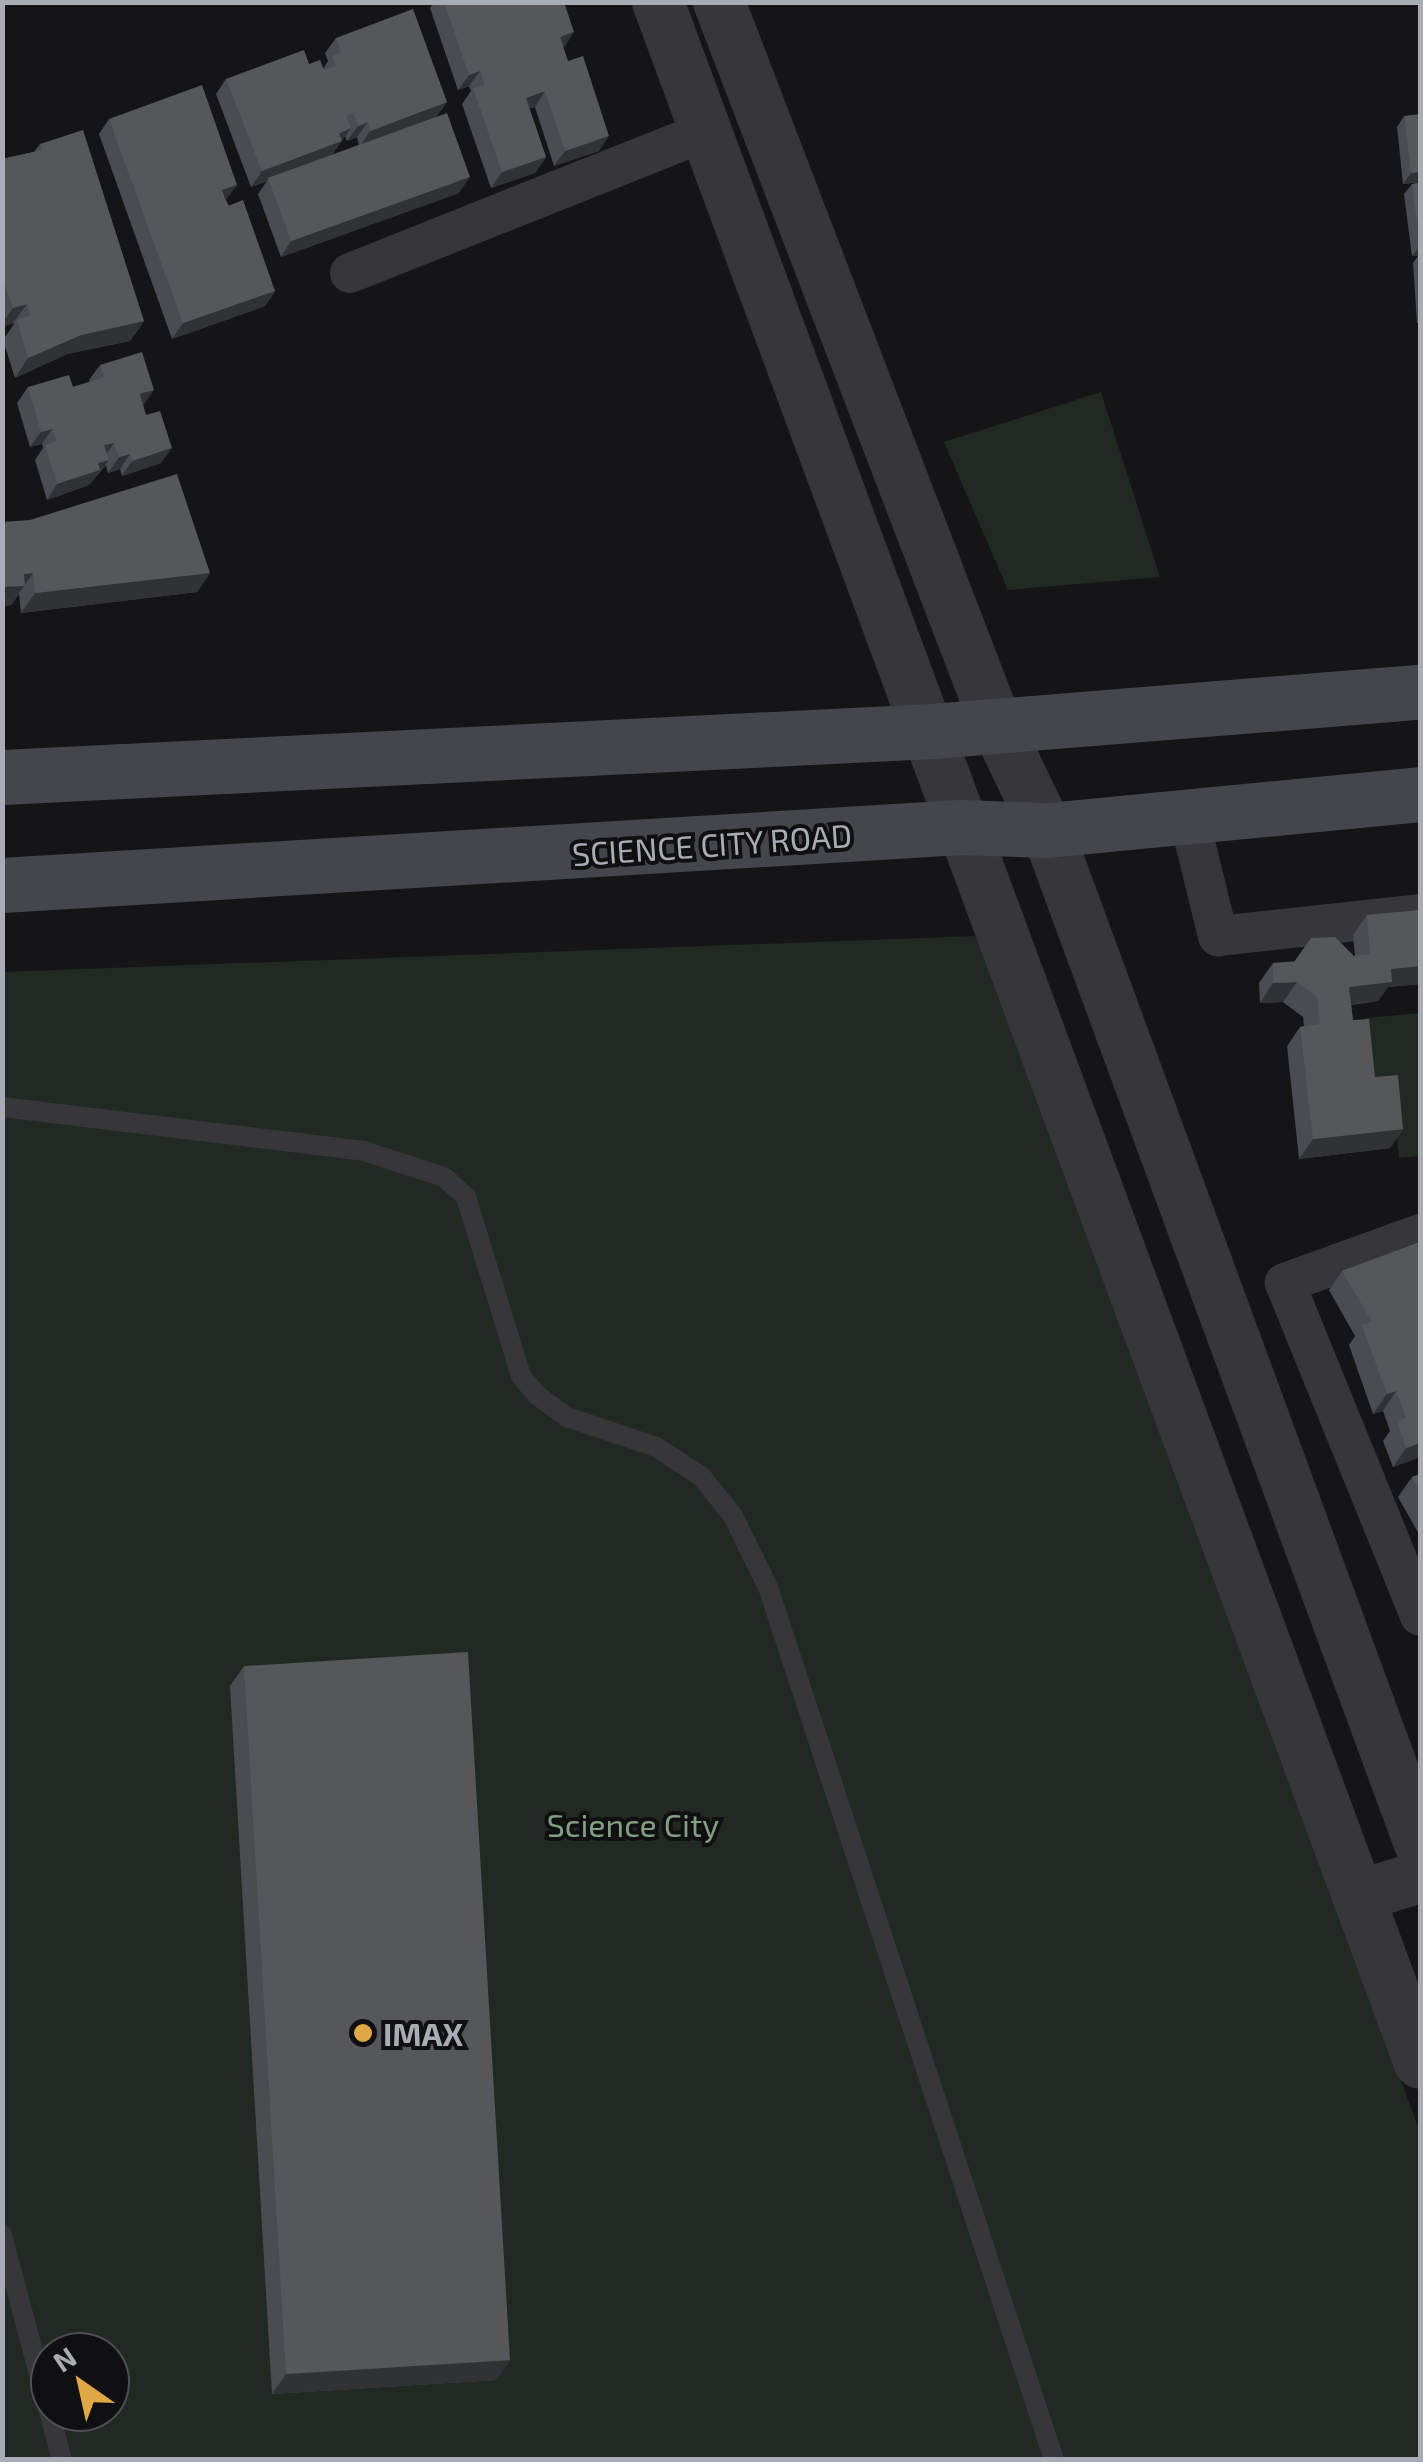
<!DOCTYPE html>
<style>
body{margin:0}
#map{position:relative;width:1423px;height:2462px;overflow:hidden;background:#151517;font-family:"Exo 2",sans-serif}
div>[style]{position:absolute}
.green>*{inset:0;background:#222922}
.service>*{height:20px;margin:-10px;padding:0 10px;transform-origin:10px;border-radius:10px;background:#37373b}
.minor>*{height:40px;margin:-20px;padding:0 20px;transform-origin:20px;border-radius:20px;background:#37373b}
.tertiary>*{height:52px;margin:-26px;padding:0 26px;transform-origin:26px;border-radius:26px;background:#37373b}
.secondary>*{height:55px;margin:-27.5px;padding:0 27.5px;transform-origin:27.5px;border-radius:27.5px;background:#45464b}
.wall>*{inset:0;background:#4b4c51}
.shaded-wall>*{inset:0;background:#313235}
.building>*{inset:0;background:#55575b}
.dots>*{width:28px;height:28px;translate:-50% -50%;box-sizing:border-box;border:5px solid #101012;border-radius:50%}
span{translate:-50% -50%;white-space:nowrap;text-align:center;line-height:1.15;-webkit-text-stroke:8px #101012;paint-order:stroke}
.street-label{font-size:32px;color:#a8adb5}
.park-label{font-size:32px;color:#819f83}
.poi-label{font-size:32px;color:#a8adb5;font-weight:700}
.left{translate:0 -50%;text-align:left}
.frame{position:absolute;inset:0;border:5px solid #a8adb5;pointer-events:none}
.north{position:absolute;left:30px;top:2332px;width:100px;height:100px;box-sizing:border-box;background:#101012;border:2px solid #4d4f53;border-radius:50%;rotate:326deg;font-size:28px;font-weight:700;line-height:40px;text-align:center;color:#a8adb5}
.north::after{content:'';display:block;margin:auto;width:35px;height:45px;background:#dfa845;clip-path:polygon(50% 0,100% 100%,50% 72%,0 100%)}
</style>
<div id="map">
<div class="green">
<div style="clip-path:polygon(1101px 392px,1160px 577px,1008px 590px,944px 442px)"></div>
<div style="clip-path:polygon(evenodd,977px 936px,1420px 2132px,1420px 2459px,3px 2459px,2px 972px,977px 936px,50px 2352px,110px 2352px,110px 2412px,50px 2412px,50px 2352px)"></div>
<div style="clip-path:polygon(1420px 1013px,1420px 1156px,1399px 1158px,1391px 1079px,1373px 1081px,1366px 1018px)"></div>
</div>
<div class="service">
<div style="left:2px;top:1107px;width:365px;rotate:6.9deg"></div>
<div style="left:364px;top:1151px;width:84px;rotate:18deg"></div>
<div style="left:444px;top:1177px;width:30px;rotate:42deg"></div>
<div style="left:466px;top:1197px;width:187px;rotate:72.9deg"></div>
<div style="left:521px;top:1376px;width:26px;rotate:50deg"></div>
<div style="left:538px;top:1396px;width:36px;rotate:36deg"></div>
<div style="left:567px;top:1417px;width:94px;rotate:18.6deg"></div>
<div style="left:656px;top:1447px;width:54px;rotate:32.8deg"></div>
<div style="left:701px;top:1476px;width:51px;rotate:51.3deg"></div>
<div style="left:733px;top:1516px;width:79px;rotate:63.8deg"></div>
<div style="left:768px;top:1587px;width:919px;rotate:71.86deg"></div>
<div style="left:2px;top:2235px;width:233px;rotate:75.1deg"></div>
</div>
<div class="minor">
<div style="left:350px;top:273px;width:382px;rotate:-21.7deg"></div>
<div style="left:1189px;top:818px;width:122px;rotate:76.2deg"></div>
<div style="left:1218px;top:936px;width:203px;rotate:-6.2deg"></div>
<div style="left:1420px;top:1234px;width:144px;rotate:160.1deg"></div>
<div style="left:1285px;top:1283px;width:359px;rotate:67.9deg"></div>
</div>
<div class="tertiary">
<div style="left:658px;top:2px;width:2197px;rotate:69.71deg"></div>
<div style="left:719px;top:2px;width:773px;rotate:69.01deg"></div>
<div style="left:996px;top:724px;width:118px;rotate:64.3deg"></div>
<div style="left:1047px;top:830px;width:1080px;rotate:69.8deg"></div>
<div style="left:1359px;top:1896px;width:64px;rotate:-17.3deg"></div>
</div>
<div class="secondary">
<div style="left:2px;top:777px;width:931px;rotate:-2.83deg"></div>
<div style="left:932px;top:731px;width:490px;rotate:-4.6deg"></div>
<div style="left:2px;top:885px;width:960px;rotate:-3.46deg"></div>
<div style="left:960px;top:827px;width:87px;rotate:2deg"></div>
<div style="left:1047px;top:830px;width:375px;rotate:-5.5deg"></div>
</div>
<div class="wall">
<div style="clip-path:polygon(434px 2px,564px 2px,563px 48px,599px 151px,554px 166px,535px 107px,529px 108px,546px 157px,535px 173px,491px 188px,462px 104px,471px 91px,469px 86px,458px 90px,430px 8px)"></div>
<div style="clip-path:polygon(evenodd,336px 38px,447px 102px,436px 117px,459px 193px,281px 257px,258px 194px,267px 181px,251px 187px,216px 94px,226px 79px,309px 64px,323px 69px,328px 61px,325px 53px,336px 38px,345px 136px,347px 141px,357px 137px,359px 145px,332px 155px,345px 136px)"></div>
<div style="clip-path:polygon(1404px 116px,1420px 182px,1403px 184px,1397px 127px)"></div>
<div style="clip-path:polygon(109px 119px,226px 200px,275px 291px,265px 306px,172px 339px,99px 134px)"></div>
<div style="clip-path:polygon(40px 144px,144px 321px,130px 341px,67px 354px,15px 378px,3px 340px,14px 324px,13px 323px,2px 327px,2px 159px,34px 152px)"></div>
<div style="clip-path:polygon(1420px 183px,1420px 323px,1417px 323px,1413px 263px,1418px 256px,1412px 256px,1404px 194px,1412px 184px)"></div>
<div style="clip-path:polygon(100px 365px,143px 406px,161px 463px,122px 476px,120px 469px,108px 473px,106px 465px,89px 485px,47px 500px,35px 460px,43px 448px,42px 444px,30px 447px,17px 403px,28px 387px,73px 387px,90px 382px,89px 380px)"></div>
<div style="clip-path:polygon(2px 522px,210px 573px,197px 592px,21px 613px,19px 594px,11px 605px,2px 606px)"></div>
<div style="clip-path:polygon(1420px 910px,1420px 984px,1388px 987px,1378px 1001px,1351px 1005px,1353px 1020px,1375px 1077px,1403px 1129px,1390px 1148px,1299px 1159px,1287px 1046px,1300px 1027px,1304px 1026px,1303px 1017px,1283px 1002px,1260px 1003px,1259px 983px,1273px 963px,1355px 956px,1353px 935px,1367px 915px)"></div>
<div style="clip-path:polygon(1420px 1242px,1420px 1457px,1393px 1467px,1383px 1441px,1390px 1431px,1383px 1411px,1373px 1414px,1349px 1345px,1355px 1336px,1329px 1290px,1342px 1271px)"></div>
<div style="clip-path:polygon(1420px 1474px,1420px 1536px,1398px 1497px,1412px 1477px)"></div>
<div style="clip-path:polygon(244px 1666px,510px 2360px,496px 2380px,272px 2394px,230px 1686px)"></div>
</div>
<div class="shaded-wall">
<div style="clip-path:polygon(574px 32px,564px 48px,560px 37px)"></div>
<div style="clip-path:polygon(480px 71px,469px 86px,458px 90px,469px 75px)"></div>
<div style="clip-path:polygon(545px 91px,535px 107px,515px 113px,526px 98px)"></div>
<div style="clip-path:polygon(447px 102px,436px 117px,360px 146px,370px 131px)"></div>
<div style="clip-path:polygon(368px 122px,357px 137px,347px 141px,358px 126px)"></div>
<div style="clip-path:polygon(351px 128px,331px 156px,268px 178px,267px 181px,251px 187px,262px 171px)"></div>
<div style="clip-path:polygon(609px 136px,599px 151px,554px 166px,565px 151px)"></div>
<div style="clip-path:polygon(546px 157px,535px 173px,491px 188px,502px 172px)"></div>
<div style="clip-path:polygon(1420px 172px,1420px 182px,1403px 184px,1411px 173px)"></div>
<div style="clip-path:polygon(470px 177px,459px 193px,281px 257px,291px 241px)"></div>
<div style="clip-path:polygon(237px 185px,226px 200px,222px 190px)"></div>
<div style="clip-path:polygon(1420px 246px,1420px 255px,1420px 253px,1418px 256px,1412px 256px)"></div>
<div style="clip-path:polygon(275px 291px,265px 306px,172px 339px,183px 323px)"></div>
<div style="clip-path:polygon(27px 304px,13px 323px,2px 327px,2px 323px,13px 308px)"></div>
<div style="clip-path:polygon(144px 321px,130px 341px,67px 354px,15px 378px,28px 358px,81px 335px)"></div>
<div style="clip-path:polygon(154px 390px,143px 406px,140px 394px)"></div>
<div style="clip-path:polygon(52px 429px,42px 444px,30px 447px,41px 432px)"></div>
<div style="clip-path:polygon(114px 443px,104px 458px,104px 445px)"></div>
<div style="clip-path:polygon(172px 448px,161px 463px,122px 476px,132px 461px)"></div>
<div style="clip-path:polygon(130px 454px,120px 469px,108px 473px,119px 457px)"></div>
<div style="clip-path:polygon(109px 460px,89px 485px,47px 500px,57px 484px,98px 463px)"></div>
<div style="clip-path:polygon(33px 573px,11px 605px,2px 606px,2px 587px,24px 574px)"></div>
<div style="clip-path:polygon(210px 573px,197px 592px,21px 613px,35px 593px)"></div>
<div style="clip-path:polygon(1420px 966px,1420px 984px,1388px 987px,1378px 1001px,1336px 1006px,1349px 987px,1391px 969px)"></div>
<div style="clip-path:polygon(1297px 982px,1283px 1002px,1260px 1003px,1273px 983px)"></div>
<div style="clip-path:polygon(1403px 1129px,1390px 1148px,1299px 1159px,1313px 1139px)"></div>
<div style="clip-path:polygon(1396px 1391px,1383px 1411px,1373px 1414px,1387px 1394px)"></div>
<div style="clip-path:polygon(1420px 1443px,1420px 1457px,1393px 1467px,1406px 1448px)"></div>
<div style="clip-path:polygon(510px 2360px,496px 2380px,272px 2394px,286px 2374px)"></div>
</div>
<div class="building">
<div style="clip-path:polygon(444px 2px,564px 2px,574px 32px,560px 37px,568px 61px,583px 56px,609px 136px,565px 151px,545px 91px,526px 98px,546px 157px,502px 172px,473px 88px,485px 85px,480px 71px,469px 75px)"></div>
<div style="clip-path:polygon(413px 9px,447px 102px,370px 131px,368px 122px,358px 126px,353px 113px,346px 116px,351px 128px,339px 133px,342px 141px,262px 171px,226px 79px,304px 50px,309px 64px,320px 60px,324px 70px,336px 66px,332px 56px,341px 52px,336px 38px)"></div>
<div style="clip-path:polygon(202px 85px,237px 185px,222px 190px,228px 206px,243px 200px,275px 291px,183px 323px,109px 119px)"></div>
<div style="clip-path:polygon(447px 113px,470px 177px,291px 241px,268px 178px)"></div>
<div style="clip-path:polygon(1420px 114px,1420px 172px,1411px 173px,1404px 116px)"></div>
<div style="clip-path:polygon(83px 130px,144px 321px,81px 335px,28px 358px,17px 320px,31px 315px,27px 304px,13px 308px,2px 275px,2px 159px,42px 150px,40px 144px)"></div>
<div style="clip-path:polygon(1420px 183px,1420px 246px,1412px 184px)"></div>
<div style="clip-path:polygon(142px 352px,154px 390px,140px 394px,146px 415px,160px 411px,172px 448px,132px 461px,130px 454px,119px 457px,114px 443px,104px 445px,109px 460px,98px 463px,100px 470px,57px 484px,45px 445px,57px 441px,52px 429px,41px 432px,28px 387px,69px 375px,73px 387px,104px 377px,100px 365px)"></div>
<div style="clip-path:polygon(177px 474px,210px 573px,35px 593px,33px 573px,24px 574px,25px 586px,2px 587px,2px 522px,30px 520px)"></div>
<div style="clip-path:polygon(1420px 910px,1420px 966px,1391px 969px,1392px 982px,1349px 987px,1353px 1020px,1369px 1019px,1375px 1077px,1398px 1075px,1403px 1129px,1313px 1139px,1300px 1027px,1320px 1024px,1317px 997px,1297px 982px,1273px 983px,1273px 963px,1294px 962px,1311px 938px,1335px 937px,1354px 956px,1370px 954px,1367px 915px)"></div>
<div style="clip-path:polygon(1420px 1242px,1420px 1443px,1406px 1448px,1397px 1421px,1406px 1418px,1396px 1391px,1387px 1394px,1362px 1325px,1372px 1322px,1342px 1271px)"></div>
<div style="clip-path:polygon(1420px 1474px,1420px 1492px,1412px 1477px)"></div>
<div style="clip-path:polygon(468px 1652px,510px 2360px,286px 2374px,244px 1666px)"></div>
</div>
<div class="dots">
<div style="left:363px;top:2033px;background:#dfa845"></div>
</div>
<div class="street-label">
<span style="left:712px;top:844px;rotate:-4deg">SCIENCE CITY ROAD</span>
</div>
<div class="park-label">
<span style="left:633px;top:1824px">Science City</span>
</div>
<div class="poi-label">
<span class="left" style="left:383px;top:2033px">IMAX</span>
</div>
<div class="frame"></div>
<div class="north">N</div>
</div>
